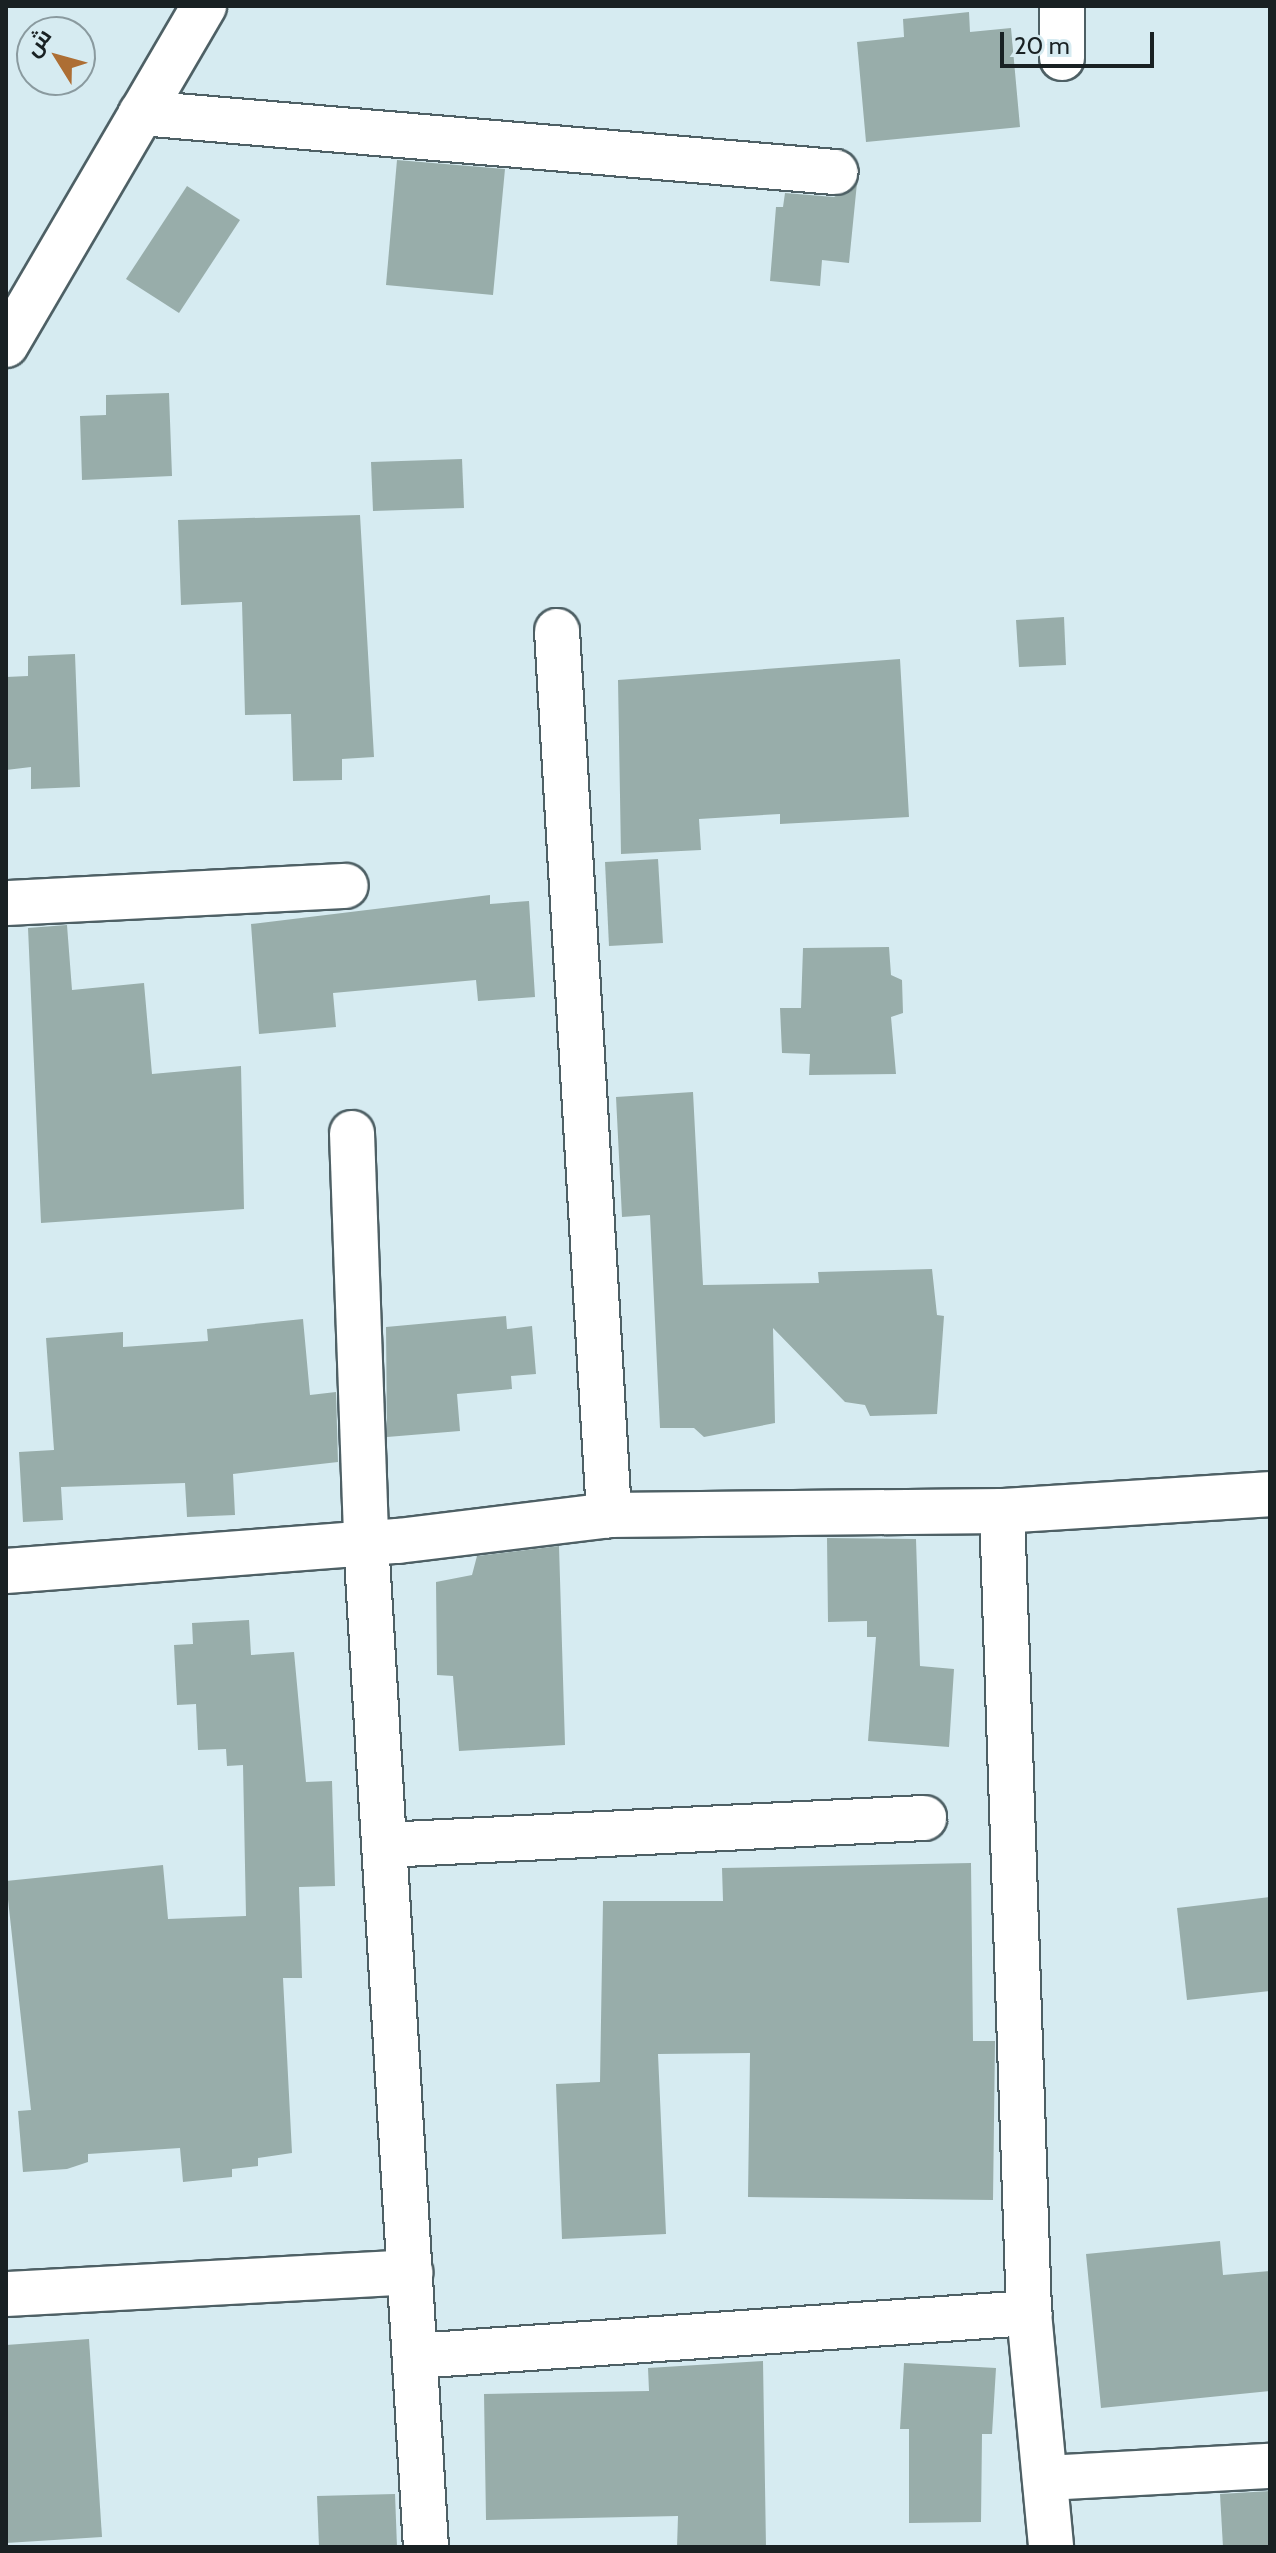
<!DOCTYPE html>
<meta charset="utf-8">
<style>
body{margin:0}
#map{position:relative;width:1276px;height:2553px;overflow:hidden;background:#d6ebf1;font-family:Cabin,Cairo,sans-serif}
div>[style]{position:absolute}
.building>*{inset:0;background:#98adaa}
.roads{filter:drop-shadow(2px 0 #4e6065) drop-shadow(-2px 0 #4e6065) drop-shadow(0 2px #4e6065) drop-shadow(0 -2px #4e6065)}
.minor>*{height:44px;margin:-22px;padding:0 22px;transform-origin:22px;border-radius:22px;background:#fff}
span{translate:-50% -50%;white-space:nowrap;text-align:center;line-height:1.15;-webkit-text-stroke:6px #d6ebf1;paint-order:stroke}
.frame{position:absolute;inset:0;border:8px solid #192123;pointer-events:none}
.north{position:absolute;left:16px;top:16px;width:80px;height:80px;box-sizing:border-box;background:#d6ebf1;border:2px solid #8a9a9f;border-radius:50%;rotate:307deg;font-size:22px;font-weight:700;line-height:32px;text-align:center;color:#192123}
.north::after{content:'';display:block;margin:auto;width:28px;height:36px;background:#ad6e34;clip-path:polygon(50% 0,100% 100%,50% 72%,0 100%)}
.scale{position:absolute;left:1000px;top:32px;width:154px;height:36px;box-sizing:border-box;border:4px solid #192123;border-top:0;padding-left:10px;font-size:24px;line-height:28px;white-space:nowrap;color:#192123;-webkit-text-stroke:6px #d6ebf1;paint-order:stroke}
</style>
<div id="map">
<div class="building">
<div style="clip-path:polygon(969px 12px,970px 32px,1011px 28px,1020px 127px,866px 142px,857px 42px,904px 37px,903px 19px)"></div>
<div style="clip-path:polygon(397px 160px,505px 169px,493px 295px,386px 285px)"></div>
<div style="clip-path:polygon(857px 183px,849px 263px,822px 260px,820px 286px,770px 281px,776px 207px,783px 207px,785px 193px,834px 197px)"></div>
<div style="clip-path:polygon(187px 186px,240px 220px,179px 313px,126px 279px)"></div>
<div style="clip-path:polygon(169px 393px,172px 476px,82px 480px,80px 416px,106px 415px,106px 395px)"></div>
<div style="clip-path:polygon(462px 459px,464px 508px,373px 511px,371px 462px)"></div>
<div style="clip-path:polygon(360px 515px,374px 757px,342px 759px,342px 780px,293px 781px,291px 714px,245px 715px,242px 602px,181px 605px,178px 520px)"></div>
<div style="clip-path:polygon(1064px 617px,1066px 665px,1019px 667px,1016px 620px)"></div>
<div style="clip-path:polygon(75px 654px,80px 787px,31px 789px,31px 767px,6px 770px,6px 677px,28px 676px,28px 656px)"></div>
<div style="clip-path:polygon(900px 659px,909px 817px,780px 824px,780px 814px,699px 819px,701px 850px,621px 854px,618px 680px)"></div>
<div style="clip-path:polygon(658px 859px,663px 943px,609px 946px,605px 862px)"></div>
<div style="clip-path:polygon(490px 895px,490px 904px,529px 901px,535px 997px,478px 1001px,476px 980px,333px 993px,336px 1027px,259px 1034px,251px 924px)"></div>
<div style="clip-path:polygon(67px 925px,72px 990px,144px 983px,152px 1074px,241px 1066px,244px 1209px,41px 1223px,28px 928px)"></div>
<div style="clip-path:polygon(889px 947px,891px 975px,902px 980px,903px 1013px,891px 1017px,896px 1074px,809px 1075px,810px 1054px,782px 1053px,780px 1008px,801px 1008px,803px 948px)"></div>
<div style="clip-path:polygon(693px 1092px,703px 1285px,819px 1283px,818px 1272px,932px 1269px,937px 1315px,944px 1316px,937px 1414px,870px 1416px,865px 1405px,845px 1402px,773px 1328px,775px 1423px,704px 1437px,694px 1428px,660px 1428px,650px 1215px,622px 1217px,616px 1097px)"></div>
<div style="clip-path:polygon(506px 1316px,507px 1329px,532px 1326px,536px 1374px,511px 1376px,512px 1389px,457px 1394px,460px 1431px,387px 1437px,386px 1327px)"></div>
<div style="clip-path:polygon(303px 1319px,310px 1395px,336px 1392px,338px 1462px,233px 1474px,235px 1515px,187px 1517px,185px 1483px,61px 1487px,63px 1520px,23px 1522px,19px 1452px,54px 1450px,46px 1338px,123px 1332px,123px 1347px,208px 1341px,207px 1329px)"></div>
<div style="clip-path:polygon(827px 1538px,916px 1539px,920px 1666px,954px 1669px,949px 1747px,868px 1741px,876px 1637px,867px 1637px,867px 1621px,828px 1622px)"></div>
<div style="clip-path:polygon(559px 1546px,565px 1745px,459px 1751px,453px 1676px,437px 1675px,436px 1582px,472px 1575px,477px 1556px)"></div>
<div style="clip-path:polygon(249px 1620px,251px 1655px,294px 1652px,306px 1782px,332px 1781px,335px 1886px,299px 1887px,302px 1978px,283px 1978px,292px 2153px,258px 2158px,258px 2166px,232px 2169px,232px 2177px,183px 2182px,180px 2148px,88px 2154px,88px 2162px,67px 2169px,23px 2172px,18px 2111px,31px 2110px,6px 1881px,163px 1865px,168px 1919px,246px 1916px,243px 1765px,227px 1766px,226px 1749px,198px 1750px,196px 1704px,177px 1705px,174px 1645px,193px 1644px,192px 1623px)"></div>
<div style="clip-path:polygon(971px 1863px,973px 2041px,995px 2041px,993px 2200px,748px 2197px,750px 2053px,658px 2054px,666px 2234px,562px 2239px,556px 2084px,600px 2082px,603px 1901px,723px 1901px,722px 1868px)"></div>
<div style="clip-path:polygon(1270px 1897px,1270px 1991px,1187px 2000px,1177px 1908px)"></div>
<div style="clip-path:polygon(1220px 2241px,1223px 2275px,1270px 2271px,1270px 2391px,1101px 2408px,1086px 2254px)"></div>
<div style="clip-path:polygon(89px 2339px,102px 2537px,6px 2543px,6px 2345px)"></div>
<div style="clip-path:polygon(763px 2361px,766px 2547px,677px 2547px,678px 2516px,486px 2520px,484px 2394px,649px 2391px,648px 2368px)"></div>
<div style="clip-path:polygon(904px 2363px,996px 2368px,992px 2434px,982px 2434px,981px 2522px,909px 2523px,909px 2429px,900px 2429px)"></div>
<div style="clip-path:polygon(1270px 2491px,1270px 2547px,1223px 2547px,1220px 2494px)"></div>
<div style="clip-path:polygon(395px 2494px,397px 2547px,319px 2547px,317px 2496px)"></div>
</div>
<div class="roads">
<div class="minor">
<div style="left:1062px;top:6px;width:52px;rotate:90deg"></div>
<div style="left:141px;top:113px;width:697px;rotate:4.86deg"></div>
<div style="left:6px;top:345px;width:393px;rotate:-59.7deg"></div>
<div style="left:557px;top:631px;width:886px;rotate:86.63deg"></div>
<div style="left:6px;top:903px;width:340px;rotate:-2.9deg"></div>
<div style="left:352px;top:1133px;width:408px;rotate:88deg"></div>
<div style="left:366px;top:1541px;width:1008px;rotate:86.59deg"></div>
<div style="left:1002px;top:1511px;width:802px;rotate:88.07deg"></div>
<div style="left:1029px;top:2313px;width:235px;rotate:84.6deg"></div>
<div style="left:6px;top:1571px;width:393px;rotate:-4.4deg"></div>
<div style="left:398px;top:1541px;width:213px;rotate:-7deg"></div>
<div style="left:609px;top:1515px;width:393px;rotate:-0.6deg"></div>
<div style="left:1002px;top:1511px;width:269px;rotate:-3.6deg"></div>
<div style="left:385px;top:1845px;width:540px;rotate:-2.87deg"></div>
<div style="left:6px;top:2294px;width:405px;rotate:-3.1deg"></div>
<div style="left:415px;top:2356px;width:616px;rotate:-4.01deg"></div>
<div style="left:1045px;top:2478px;width:225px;rotate:-3.1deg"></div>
</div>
</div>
<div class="frame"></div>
<div class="north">ش</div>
<div class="scale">20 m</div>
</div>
